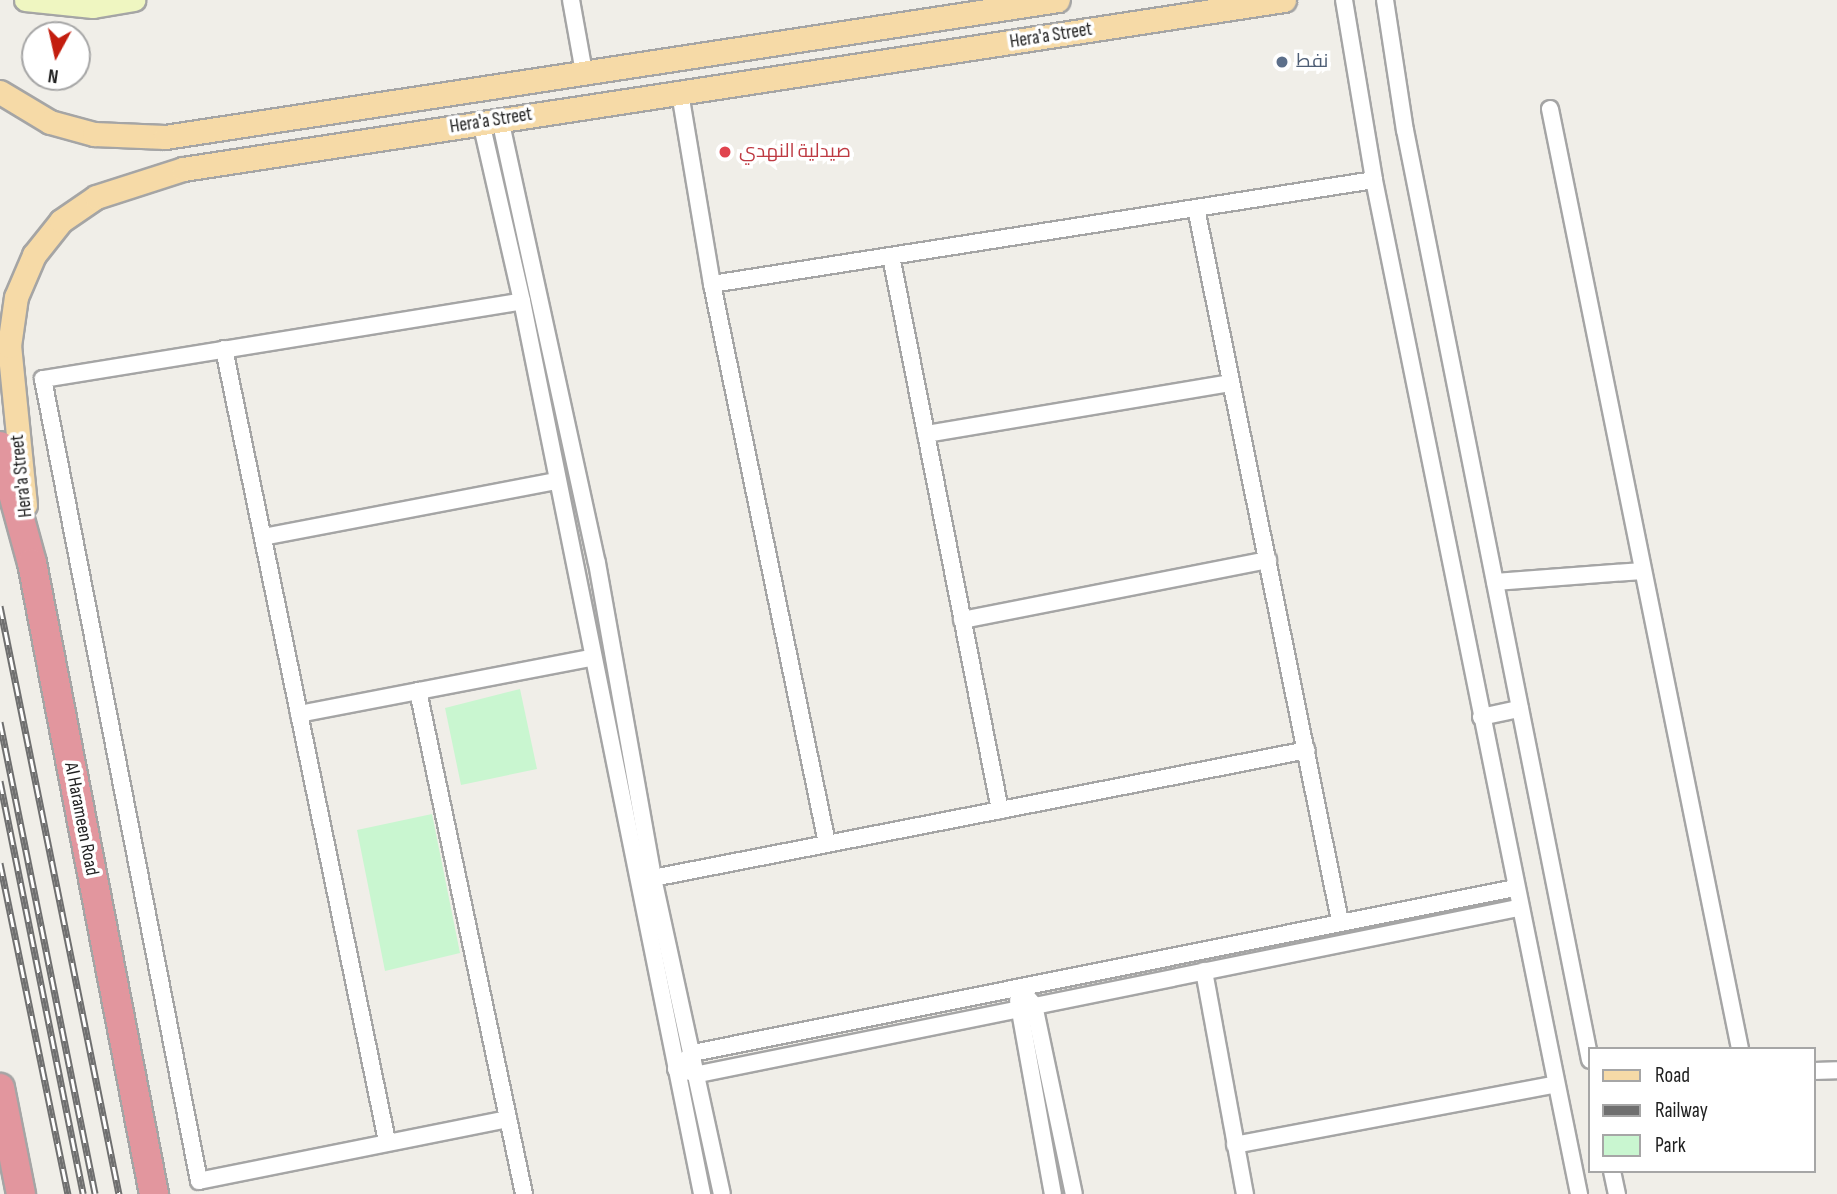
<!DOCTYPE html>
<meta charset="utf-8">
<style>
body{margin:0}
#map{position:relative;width:1837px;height:1194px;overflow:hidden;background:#f0eee8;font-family:"Sofia Sans Condensed",Cairo,sans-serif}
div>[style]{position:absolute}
.park>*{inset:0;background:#c9f6d0}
.roads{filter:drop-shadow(2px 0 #a5a5a5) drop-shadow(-2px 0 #a5a5a5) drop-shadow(0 2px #a5a5a5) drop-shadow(0 -2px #a5a5a5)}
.street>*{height:16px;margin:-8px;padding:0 8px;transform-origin:8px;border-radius:8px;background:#fff}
.secondary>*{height:21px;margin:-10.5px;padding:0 10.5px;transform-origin:10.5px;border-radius:10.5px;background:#eff6c1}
.primary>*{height:23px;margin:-11.5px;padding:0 11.5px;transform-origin:11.5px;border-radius:11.5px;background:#f6daa7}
.highway>*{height:28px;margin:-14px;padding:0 14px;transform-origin:14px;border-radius:14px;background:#e2969e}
.rail>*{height:7px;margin-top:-3.5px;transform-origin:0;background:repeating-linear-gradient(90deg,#fff 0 13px,#6f6f6f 0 26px);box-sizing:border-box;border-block:2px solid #6f6f6f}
.dots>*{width:19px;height:19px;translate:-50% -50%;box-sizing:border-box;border:4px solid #fff;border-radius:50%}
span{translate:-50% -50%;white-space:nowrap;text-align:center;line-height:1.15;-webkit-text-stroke:7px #fff;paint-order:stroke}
.street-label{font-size:19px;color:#212121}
.service-label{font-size:19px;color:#4e5e75}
.left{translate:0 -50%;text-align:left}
.health-label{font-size:19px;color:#be3a42}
.legend{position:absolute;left:1588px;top:1047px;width:228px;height:126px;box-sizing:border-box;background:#fff;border:2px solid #a6a6a6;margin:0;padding:9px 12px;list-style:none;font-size:21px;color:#212121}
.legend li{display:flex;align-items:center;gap:14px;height:35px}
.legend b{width:35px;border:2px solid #a6a6a6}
.north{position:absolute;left:21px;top:21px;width:70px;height:70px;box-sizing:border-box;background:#fff;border:2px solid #a6a6a6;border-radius:50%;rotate:188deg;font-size:19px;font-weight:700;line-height:28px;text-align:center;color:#212121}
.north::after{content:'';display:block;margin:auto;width:24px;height:32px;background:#c31d0e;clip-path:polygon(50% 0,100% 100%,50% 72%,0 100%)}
</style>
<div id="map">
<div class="park">
<div style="clip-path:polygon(520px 689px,537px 769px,461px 785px,445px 708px)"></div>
<div style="clip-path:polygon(432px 814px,460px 953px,385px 971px,357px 830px)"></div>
</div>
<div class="roads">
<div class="street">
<div style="left:571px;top:0;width:73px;rotate:79.8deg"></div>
<div style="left:1344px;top:0;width:182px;rotate:80.5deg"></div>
<div style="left:1374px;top:180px;width:1035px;rotate:78.57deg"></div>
<div style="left:1385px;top:0;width:132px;rotate:81.3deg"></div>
<div style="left:1405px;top:130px;width:948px;rotate:78.75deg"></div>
<div style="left:680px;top:93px;width:194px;rotate:80.5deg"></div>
<div style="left:712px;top:284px;width:571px;rotate:78.38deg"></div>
<div style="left:1550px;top:109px;width:959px;rotate:78.57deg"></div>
<div style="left:500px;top:119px;width:454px;rotate:77.7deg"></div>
<div style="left:597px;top:563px;width:320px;rotate:79.9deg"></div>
<div style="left:653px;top:878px;width:323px;rotate:77.7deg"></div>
<div style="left:481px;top:122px;width:184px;rotate:77.1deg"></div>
<div style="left:522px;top:301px;width:911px;rotate:78.6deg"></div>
<div style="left:1196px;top:208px;width:727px;rotate:78.58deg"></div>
<div style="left:891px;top:256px;width:565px;rotate:78.87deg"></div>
<div style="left:712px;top:284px;width:670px;rotate:-8.93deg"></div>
<div style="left:224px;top:349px;width:809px;rotate:78.37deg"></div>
<div style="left:926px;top:434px;width:309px;rotate:-9.5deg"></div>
<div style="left:263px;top:537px;width:299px;rotate:-10.8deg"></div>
<div style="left:1495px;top:582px;width:148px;rotate:-4.3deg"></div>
<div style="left:962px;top:620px;width:312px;rotate:-11.1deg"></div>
<div style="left:418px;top:691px;width:514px;rotate:78.1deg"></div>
<div style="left:299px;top:714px;width:297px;rotate:-10.9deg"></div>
<div style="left:1481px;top:717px;width:40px;rotate:-12deg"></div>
<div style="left:653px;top:878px;width:666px;rotate:-11.07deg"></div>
<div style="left:1515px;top:888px;width:838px;rotate:168.65deg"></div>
<div style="left:693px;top:1053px;width:23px;rotate:137deg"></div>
<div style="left:676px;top:1069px;width:24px;rotate:12deg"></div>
<div style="left:699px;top:1074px;width:836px;rotate:-11.46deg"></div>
<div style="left:1204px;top:971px;width:227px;rotate:79.6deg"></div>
<div style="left:1027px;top:997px;width:11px;rotate:49deg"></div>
<div style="left:1034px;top:1005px;width:193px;rotate:78.1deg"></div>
<div style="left:1018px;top:1000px;width:197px;rotate:79.8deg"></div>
<div style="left:1814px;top:1071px;width:23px;rotate:-2deg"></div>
<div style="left:508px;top:1119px;width:315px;rotate:168.7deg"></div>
<div style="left:199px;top:1181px;width:817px;rotate:-101.01deg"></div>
<div style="left:43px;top:379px;width:485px;rotate:-9.2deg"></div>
<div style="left:1235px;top:1145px;width:325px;rotate:-10.7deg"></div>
<div style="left:1612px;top:1171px;width:24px;rotate:78deg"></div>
</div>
<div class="secondary">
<div style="left:25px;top:0;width:68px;rotate:5.9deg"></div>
<div style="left:93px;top:7px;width:42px;rotate:-9.7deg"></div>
</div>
<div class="primary">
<div style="left:0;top:92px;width:58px;rotate:31deg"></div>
<div style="left:50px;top:122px;width:46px;rotate:15.3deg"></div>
<div style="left:94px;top:134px;width:71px;rotate:2.4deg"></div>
<div style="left:165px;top:137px;width:903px;rotate:-8.72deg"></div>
<div style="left:25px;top:505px;width:160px;rotate:-95.7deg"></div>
<div style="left:9px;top:346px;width:49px;rotate:-81.9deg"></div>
<div style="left:16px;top:297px;width:46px;rotate:-66.8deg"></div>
<div style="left:34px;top:255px;width:43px;rotate:-51.5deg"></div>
<div style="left:61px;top:221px;width:42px;rotate:-34.4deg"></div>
<div style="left:96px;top:197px;width:91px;rotate:-17.8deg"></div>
<div style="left:183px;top:169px;width:1114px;rotate:-8.73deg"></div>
</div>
<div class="highway">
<div style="left:0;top:446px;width:121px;rotate:74.7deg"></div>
<div style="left:32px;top:563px;width:643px;rotate:79.06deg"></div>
<div style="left:0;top:1088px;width:108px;rotate:78.8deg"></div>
</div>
</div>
<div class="rail">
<div style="left:0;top:606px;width:600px;rotate:78.56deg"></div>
<div style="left:0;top:722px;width:481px;rotate:78.6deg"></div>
<div style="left:0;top:781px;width:421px;rotate:78.6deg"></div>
<div style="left:0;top:863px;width:338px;rotate:78.4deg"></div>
</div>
<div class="dots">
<div style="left:1282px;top:62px;background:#5c6f8a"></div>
<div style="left:725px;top:152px;background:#e0444e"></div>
</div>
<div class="street-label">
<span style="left:1051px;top:36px;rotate:-9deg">Hera'a Street</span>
<span style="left:491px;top:121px;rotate:-9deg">Hera'a Street</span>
<span style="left:22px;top:476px;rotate:-96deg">Hera'a Street</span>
<span style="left:81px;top:819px;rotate:79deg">Al Harameen Road</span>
</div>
<div class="service-label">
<span class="left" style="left:1296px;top:62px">نفط</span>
</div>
<div class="health-label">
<span class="left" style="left:739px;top:152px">صيدلية النهدي</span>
</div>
<ul class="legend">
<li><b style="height:9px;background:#f6daa7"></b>Road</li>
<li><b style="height:9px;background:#6f6f6f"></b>Railway</li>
<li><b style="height:19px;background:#c9f6d0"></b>Park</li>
</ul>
<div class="north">N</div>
</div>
